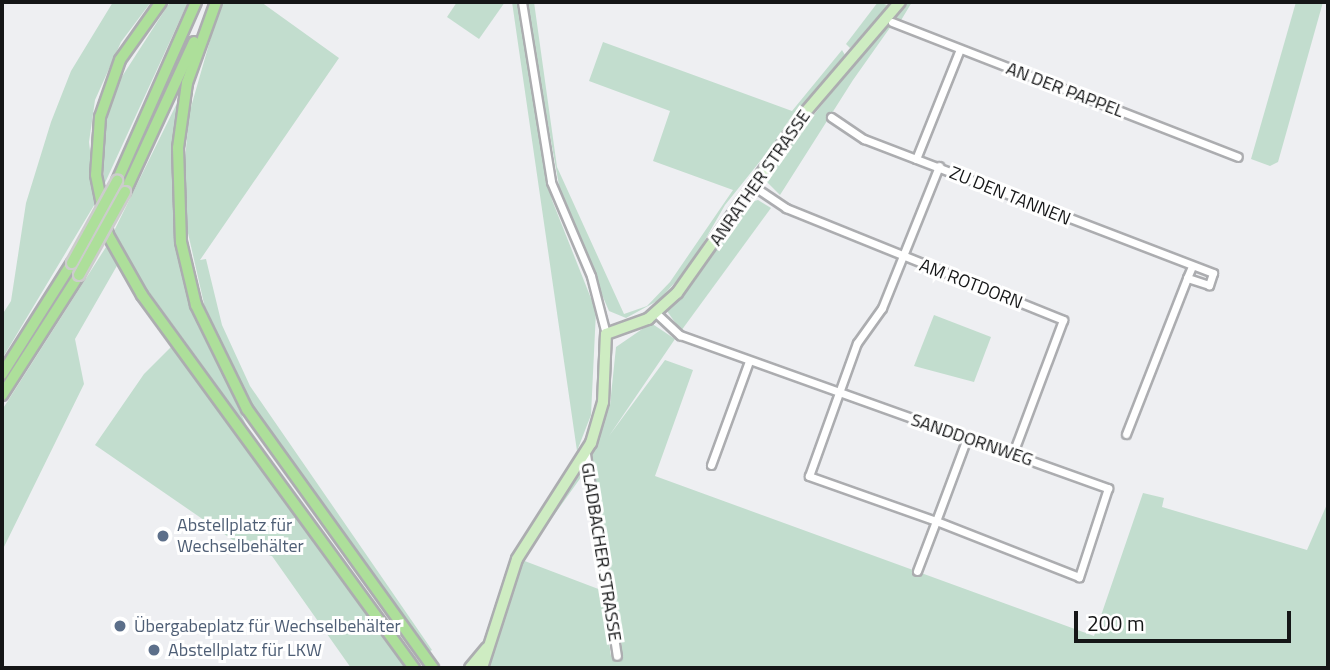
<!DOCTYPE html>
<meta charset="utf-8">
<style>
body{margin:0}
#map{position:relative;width:1330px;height:670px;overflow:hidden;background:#eeeff2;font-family:"Titillium Web",sans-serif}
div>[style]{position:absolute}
.green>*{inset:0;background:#c2ddce}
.roads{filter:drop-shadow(2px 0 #acadb0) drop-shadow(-2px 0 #acadb0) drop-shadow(0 2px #acadb0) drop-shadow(0 -2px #acadb0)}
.minor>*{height:7px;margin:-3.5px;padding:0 3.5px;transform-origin:3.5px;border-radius:3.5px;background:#fff}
.major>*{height:10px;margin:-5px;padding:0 5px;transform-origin:5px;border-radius:5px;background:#ceecc2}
.highway>*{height:10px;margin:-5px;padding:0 5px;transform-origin:5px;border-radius:5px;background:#addf9a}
.bridges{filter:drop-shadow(2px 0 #ccc) drop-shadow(-2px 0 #ccc) drop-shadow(0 2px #ccc) drop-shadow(0 -2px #ccc)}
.highway-bridge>*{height:10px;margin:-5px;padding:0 5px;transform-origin:5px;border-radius:5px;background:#addf9a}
.dots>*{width:19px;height:19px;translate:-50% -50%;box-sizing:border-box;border:4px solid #fff;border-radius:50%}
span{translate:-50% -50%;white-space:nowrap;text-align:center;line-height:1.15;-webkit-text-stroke:6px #fff;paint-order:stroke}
.street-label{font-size:18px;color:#151617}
.service-label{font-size:18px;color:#4e5e75}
.left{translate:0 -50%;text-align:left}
.frame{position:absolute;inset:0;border:4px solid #151617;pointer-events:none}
.scale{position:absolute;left:1074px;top:611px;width:217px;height:32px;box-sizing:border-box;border:4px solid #151617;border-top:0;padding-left:9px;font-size:21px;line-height:24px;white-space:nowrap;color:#151617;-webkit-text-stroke:5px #fff;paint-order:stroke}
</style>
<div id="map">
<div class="green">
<div style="clip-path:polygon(113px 2px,151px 2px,121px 42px,95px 100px,89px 142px,96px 202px,2px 359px,2px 315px,11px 301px,26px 203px,51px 122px,71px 71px)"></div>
<div style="clip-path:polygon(170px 2px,188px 2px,104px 185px,103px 138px,114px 89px)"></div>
<div style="clip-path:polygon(221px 2px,261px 2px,339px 58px,200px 260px,206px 259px,222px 325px,250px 386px,432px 650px,427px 653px,245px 401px,207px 317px,183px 211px,184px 172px,189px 114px)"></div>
<div style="clip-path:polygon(457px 2px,505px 2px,479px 39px,447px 17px)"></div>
<div style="clip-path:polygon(512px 2px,518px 2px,552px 200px,596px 311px,591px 415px,577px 451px)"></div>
<div style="clip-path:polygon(526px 2px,534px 2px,557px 167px,624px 314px,647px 306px,670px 282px,733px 190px,653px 161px,670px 111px,589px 81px,603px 42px,792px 111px,842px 50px,845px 55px,725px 205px,690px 266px,659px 300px,626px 318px,609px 311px,562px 202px)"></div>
<div style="clip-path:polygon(878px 2px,890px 6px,850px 48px,846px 44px)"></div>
<div style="clip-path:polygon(904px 2px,912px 2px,900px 22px,894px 22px,853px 80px,780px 195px,767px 182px,769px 171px)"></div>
<div style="clip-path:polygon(1296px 2px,1323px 2px,1278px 162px,1270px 166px,1251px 159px)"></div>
<div style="clip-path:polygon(180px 97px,176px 224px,197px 316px,247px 427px,144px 285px,114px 231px)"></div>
<div style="clip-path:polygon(758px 200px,771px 208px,681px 331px,667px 311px,748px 203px)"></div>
<div style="clip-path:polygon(106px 247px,118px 264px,75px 339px,84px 384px,2px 551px,2px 410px)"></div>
<div style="clip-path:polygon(934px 315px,991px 337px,974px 382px,914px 366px)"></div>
<div style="clip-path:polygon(evenodd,651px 323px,675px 339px,609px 436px,665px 360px,693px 370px,655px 476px,1094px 636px,1143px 493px,1164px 498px,1162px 507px,1307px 550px,1328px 502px,1328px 668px,485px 668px,521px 560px,583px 470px,611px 656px,622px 648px,590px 454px,610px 405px,616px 347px,651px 323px,584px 473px,601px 590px,522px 560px,584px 473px)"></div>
<div style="clip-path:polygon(174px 344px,333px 563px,405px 668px,351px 668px,272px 556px,246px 549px,95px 445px,144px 374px)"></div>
</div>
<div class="roads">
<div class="minor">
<div style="left:522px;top:2px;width:182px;rotate:80.8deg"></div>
<div style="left:551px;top:182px;width:102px;rotate:66.9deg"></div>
<div style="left:591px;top:276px;width:60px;rotate:75.5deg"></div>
<div style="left:892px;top:22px;width:371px;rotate:21.3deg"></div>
<div style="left:831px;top:117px;width:40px;rotate:34deg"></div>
<div style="left:864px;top:139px;width:374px;rotate:21deg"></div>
<div style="left:1213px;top:273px;width:13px;rotate:108deg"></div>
<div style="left:1209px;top:285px;width:23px;rotate:-162deg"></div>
<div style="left:1187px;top:278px;width:13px;rotate:-67deg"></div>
<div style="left:916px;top:159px;width:118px;rotate:-68.2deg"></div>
<div style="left:752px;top:185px;width:41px;rotate:34.1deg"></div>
<div style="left:786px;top:208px;width:299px;rotate:22deg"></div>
<div style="left:1063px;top:320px;width:142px;rotate:110.6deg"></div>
<div style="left:656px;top:313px;width:33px;rotate:43deg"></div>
<div style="left:680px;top:335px;width:455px;rotate:19.7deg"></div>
<div style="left:1108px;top:488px;width:94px;rotate:108deg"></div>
<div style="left:1079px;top:577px;width:154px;rotate:-158.6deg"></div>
<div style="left:936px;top:521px;width:89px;rotate:-69.5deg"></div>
<div style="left:1126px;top:434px;width:168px;rotate:-68.6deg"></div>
<div style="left:586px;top:454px;width:204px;rotate:81.3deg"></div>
<div style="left:711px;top:465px;width:111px;rotate:-69.9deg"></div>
<div style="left:917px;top:571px;width:53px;rotate:-69.2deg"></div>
<div style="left:936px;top:521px;width:135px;rotate:-160.5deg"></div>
<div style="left:809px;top:476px;width:141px;rotate:-70.2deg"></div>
<div style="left:857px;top:343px;width:43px;rotate:-54.5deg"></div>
<div style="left:882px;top:308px;width:153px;rotate:-68.1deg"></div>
</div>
<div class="major">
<div style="left:470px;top:668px;width:26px;rotate:-50deg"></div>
<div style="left:482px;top:668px;width:114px;rotate:-72.2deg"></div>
<div style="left:517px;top:559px;width:138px;rotate:-57.5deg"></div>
<div style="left:591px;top:443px;width:43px;rotate:-73.7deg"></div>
<div style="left:603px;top:402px;width:68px;rotate:-87.5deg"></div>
<div style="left:606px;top:334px;width:45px;rotate:-19.7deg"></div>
<div style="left:648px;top:319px;width:39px;rotate:-42deg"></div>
<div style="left:677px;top:293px;width:218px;rotate:-54.7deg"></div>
<div style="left:803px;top:115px;width:149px;rotate:-49.4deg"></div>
</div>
<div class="highway">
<div style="left:161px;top:2px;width:71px;rotate:125.3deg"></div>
<div style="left:120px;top:60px;width:60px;rotate:109.3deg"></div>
<div style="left:100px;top:117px;width:58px;rotate:93.9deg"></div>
<div style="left:96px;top:175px;width:61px;rotate:78.7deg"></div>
<div style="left:108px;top:235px;width:69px;rotate:60.5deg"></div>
<div style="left:142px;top:295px;width:462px;rotate:53.9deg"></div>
<div style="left:216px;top:2px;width:86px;rotate:109.7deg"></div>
<div style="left:187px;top:83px;width:66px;rotate:97.9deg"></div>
<div style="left:178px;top:148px;width:94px;rotate:88.2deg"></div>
<div style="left:181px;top:242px;width:65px;rotate:76.6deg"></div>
<div style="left:196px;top:305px;width:116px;rotate:63.9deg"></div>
<div style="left:247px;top:409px;width:319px;rotate:54.3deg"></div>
<div style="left:117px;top:181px;width:196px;rotate:-66.2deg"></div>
<div style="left:125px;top:192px;width:165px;rotate:-65.3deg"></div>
<div style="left:2px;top:374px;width:131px;rotate:-57.8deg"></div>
<div style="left:2px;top:395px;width:143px;rotate:-57.3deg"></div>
</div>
</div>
<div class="bridges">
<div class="highway-bridge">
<div style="left:72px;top:263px;width:94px;rotate:-61.2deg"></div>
<div style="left:79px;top:275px;width:95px;rotate:-61deg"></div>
</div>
</div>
<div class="dots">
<div style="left:163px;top:536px;background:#5c6f8a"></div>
<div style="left:120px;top:626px;background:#5c6f8a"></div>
<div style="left:154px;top:650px;background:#5c6f8a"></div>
</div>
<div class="street-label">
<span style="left:1065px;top:90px;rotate:21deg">AN DER PAPPEL</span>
<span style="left:760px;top:178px;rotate:-55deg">ANRATHER STRASSE</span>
<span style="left:1010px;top:196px;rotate:22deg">ZU DEN TANNEN</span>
<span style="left:971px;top:284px;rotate:21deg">AM ROTDORN</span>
<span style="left:972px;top:440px;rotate:19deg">SANDDORNWEG</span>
<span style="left:601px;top:552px;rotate:81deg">GLADBACHER STRASSE</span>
</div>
<div class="service-label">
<span class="left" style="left:177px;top:536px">Abstellplatz für<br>Wechselbehälter</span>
<span class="left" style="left:134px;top:626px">Übergabeplatz für Wechselbehälter</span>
<span class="left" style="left:168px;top:650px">Abstellplatz für LKW</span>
</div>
<div class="frame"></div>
<div class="scale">200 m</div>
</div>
